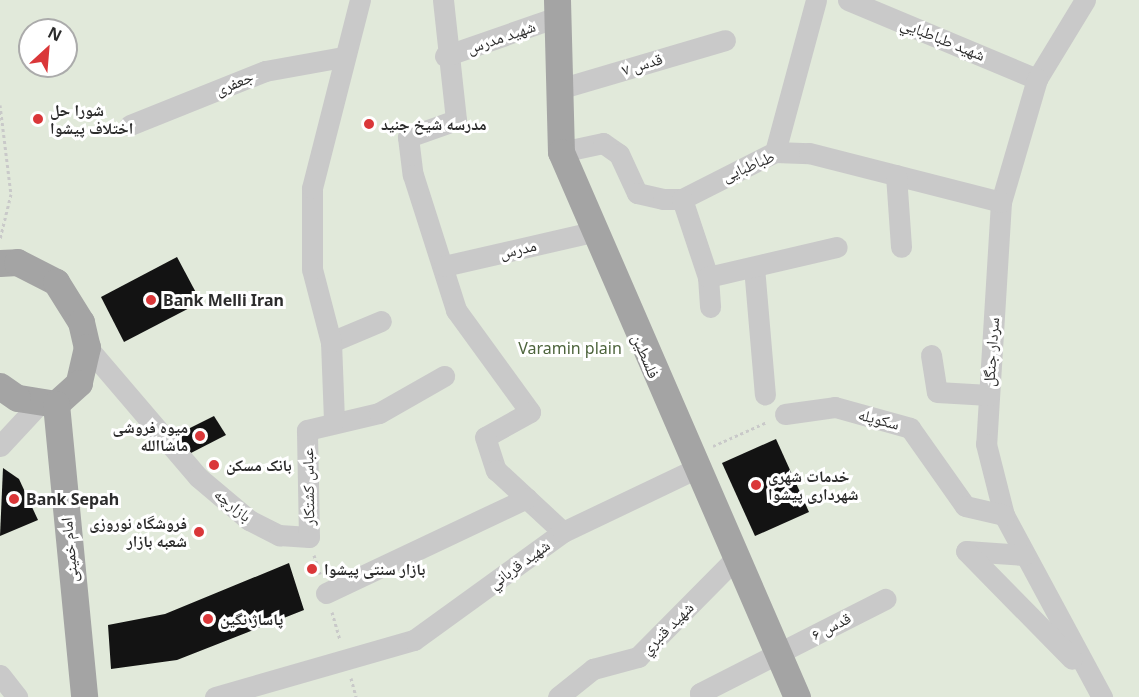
<!DOCTYPE html>
<meta charset="utf-8">
<style>
body{margin:0}
#map{position:relative;width:1139px;height:697px;overflow:hidden;background:#fff;font-family:"Noto Sans","Noto Naskh Arabic",sans-serif}
div>[style]{position:absolute}
.green>*{inset:0;background:#e1e9da}
.building>*{inset:0;background:#131313}
.path>*{height:3px;margin-top:-1.5px;transform-origin:0;background:repeating-linear-gradient(90deg,#c9c9c9 0 3px,transparent 0 6px)}
.minor>*{height:21px;margin:-10.5px;padding:0 10.5px;transform-origin:10.5px;border-radius:10.5px;background:#c9c9c9}
.major>*{height:27px;margin:-13.5px;padding:0 13.5px;transform-origin:13.5px;border-radius:13.5px;background:#a4a4a4}
.dots>*{width:16px;height:16px;translate:-50% -50%;box-sizing:border-box;border:3px solid #fff;border-radius:50%}
span{translate:-50% -50%;white-space:nowrap;text-align:center;line-height:1.15;-webkit-text-stroke:6px #fff;paint-order:stroke}
.street-label{font-size:16px;color:#2c2c2c}
.poi-label{font-size:16px;color:#2c2c2c;font-weight:700}
.left{translate:0 -50%;text-align:left}
.right{translate:-100% -50%;text-align:right}
.park-label{font-size:16px;color:#4d643c}
.north{position:absolute;left:18px;top:18px;width:60px;height:60px;box-sizing:border-box;background:#fff;border:2px solid #ababab;border-radius:50%;rotate:26deg;font-size:16px;font-weight:700;line-height:24px;text-align:center;color:#2c2c2c}
.north::after{content:'';display:block;margin:auto;width:21px;height:27px;background:#da3739;clip-path:polygon(50% 0,100% 100%,50% 72%,0 100%)}
</style>
<div id="map">
<div class="green">
<div style="clip-path:polygon(evenodd,0 0,1139px 0,1139px 697px,0 697px,0 0,30px 30px,66px 30px,66px 66px,30px 66px,30px 30px)"></div>
</div>
<div class="building">
<div style="clip-path:polygon(177px 257px,201px 302px,124px 342px,101px 297px)"></div>
<div style="clip-path:polygon(214px 416px,226px 435px,189px 454px,174px 436px)"></div>
<div style="clip-path:polygon(776px 439px,809px 512px,755px 536px,722px 463px)"></div>
<div style="clip-path:polygon(3px 468px,19px 479px,38px 520px,0 536px)"></div>
<div style="clip-path:polygon(289px 563px,304px 610px,177px 660px,111px 669px,108px 625px,165px 614px)"></div>
</div>
<div class="path">
<div style="left:0;top:105px;width:90px;rotate:83deg"></div>
<div style="left:11px;top:194px;width:46px;rotate:103.7deg"></div>
<div style="left:713px;top:446px;width:59px;rotate:-24deg"></div>
<div style="left:314px;top:555px;width:20px;rotate:72deg"></div>
<div style="left:332px;top:612px;width:29px;rotate:74deg"></div>
<div style="left:351px;top:678px;width:20px;rotate:75deg"></div>
</div>
<div class="minor">
<div style="left:443px;top:0;width:121px;rotate:83.8deg"></div>
<div style="left:456px;top:120px;width:51px;rotate:160.5deg"></div>
<div style="left:408px;top:137px;width:38px;rotate:83deg"></div>
<div style="left:413px;top:175px;width:142px;rotate:72.3deg"></div>
<div style="left:456px;top:310px;width:126px;rotate:54deg"></div>
<div style="left:530px;top:412px;width:51px;rotate:150.9deg"></div>
<div style="left:485px;top:437px;width:35px;rotate:72deg"></div>
<div style="left:496px;top:470px;width:91px;rotate:42.8deg"></div>
<div style="left:848px;top:0;width:205px;rotate:22.7deg"></div>
<div style="left:1085px;top:0;width:92px;rotate:121.3deg"></div>
<div style="left:1037px;top:79px;width:128px;rotate:106.3deg"></div>
<div style="left:1001px;top:202px;width:242px;rotate:93.5deg"></div>
<div style="left:986px;top:444px;width:73px;rotate:75.8deg"></div>
<div style="left:1004px;top:515px;width:207px;rotate:61.7deg"></div>
<div style="left:445px;top:56px;width:119px;rotate:-19.2deg"></div>
<div style="left:559px;top:89px;width:173px;rotate:-16.4deg"></div>
<div style="left:130px;top:125px;width:145px;rotate:-21.8deg"></div>
<div style="left:265px;top:71px;width:79px;rotate:-10.2deg"></div>
<div style="left:561px;top:152px;width:43px;rotate:-12.1deg"></div>
<div style="left:603px;top:143px;width:19px;rotate:35deg"></div>
<div style="left:619px;top:154px;width:43px;rotate:65.2deg"></div>
<div style="left:637px;top:193px;width:27px;rotate:13deg"></div>
<div style="left:663px;top:199px;width:19px"></div>
<div style="left:682px;top:199px;width:104px;rotate:-26.8deg"></div>
<div style="left:775px;top:152px;width:34px;rotate:2deg"></div>
<div style="left:809px;top:153px;width:198px;rotate:14.3deg"></div>
<div style="left:775px;top:152px;width:157px;rotate:-74.9deg"></div>
<div style="left:896px;top:175px;width:72px;rotate:86deg"></div>
<div style="left:682px;top:199px;width:82px;rotate:71.6deg"></div>
<div style="left:708px;top:277px;width:30px;rotate:86deg"></div>
<div style="left:444px;top:266px;width:152px;rotate:-12.9deg"></div>
<div style="left:754px;top:267px;width:128px;rotate:85.1deg"></div>
<div style="left:708px;top:277px;width:132px;rotate:-13.1deg"></div>
<div style="left:331px;top:342px;width:54px;rotate:-22.8deg"></div>
<div style="left:87px;top:347px;width:171px;rotate:49.5deg"></div>
<div style="left:198px;top:477px;width:67px;rotate:40.1deg"></div>
<div style="left:249px;top:520px;width:34px;rotate:27deg"></div>
<div style="left:279px;top:535px;width:30px;rotate:4deg"></div>
<div style="left:309px;top:537px;width:107px;rotate:-91.1deg"></div>
<div style="left:307px;top:430px;width:74px;rotate:-13.3deg"></div>
<div style="left:379px;top:413px;width:75px;rotate:-29.6deg"></div>
<div style="left:931px;top:355px;width:37px;rotate:81deg"></div>
<div style="left:937px;top:392px;width:52px;rotate:3.3deg"></div>
<div style="left:785px;top:414px;width:50px;rotate:-8deg"></div>
<div style="left:835px;top:407px;width:78px;rotate:15.6deg"></div>
<div style="left:910px;top:428px;width:95px;rotate:54.8deg"></div>
<div style="left:965px;top:506px;width:40px;rotate:13deg"></div>
<div style="left:334px;top:420px;width:78px;rotate:-92.2deg"></div>
<div style="left:331px;top:342px;width:75px;rotate:-104.6deg"></div>
<div style="left:312px;top:269px;width:81px;rotate:-90deg"></div>
<div style="left:312px;top:188px;width:194px;rotate:-75.7deg"></div>
<div style="left:0;top:446px;width:57px;rotate:-47.1deg"></div>
<div style="left:1024px;top:555px;width:58px;rotate:-176.1deg"></div>
<div style="left:966px;top:551px;width:151px;rotate:45.5deg"></div>
<div style="left:326px;top:593px;width:222px;rotate:-25.3deg"></div>
<div style="left:0;top:675px;width:28px;rotate:52deg"></div>
<div style="left:215px;top:697px;width:207px;rotate:-16deg"></div>
<div style="left:414px;top:640px;width:184px;rotate:-35.9deg"></div>
<div style="left:563px;top:532px;width:146px;rotate:-25.5deg"></div>
<div style="left:558px;top:697px;width:45px;rotate:-38.7deg"></div>
<div style="left:593px;top:669px;width:47px;rotate:-14.9deg"></div>
<div style="left:638px;top:657px;width:138px;rotate:-45.3deg"></div>
<div style="left:701px;top:697px;width:4px;rotate:-104deg"></div>
<div style="left:700px;top:693px;width:208px;rotate:-26.9deg"></div>
</div>
<div class="major">
<div style="left:557px;top:0;width:152px;rotate:88.5deg"></div>
<div style="left:561px;top:152px;width:594px;rotate:66.59deg"></div>
<div style="left:0;top:263px;width:17px;rotate:-3deg"></div>
<div style="left:17px;top:262px;width:44px;rotate:27.1deg"></div>
<div style="left:56px;top:282px;width:47px;rotate:58deg"></div>
<div style="left:81px;top:322px;width:26px;rotate:77deg"></div>
<div style="left:87px;top:347px;width:37px;rotate:103deg"></div>
<div style="left:79px;top:383px;width:31px;rotate:138deg"></div>
<div style="left:56px;top:404px;width:39px;rotate:-171deg"></div>
<div style="left:17px;top:398px;width:21px;rotate:-145deg"></div>
<div style="left:56px;top:404px;width:294px;rotate:84.5deg"></div>
</div>
<div class="dots">
<div style="left:38px;top:119px;background:#da3739"></div>
<div style="left:369px;top:124px;background:#da3739"></div>
<div style="left:151px;top:300px;background:#da3739"></div>
<div style="left:200px;top:436px;background:#da3739"></div>
<div style="left:214px;top:465px;background:#da3739"></div>
<div style="left:756px;top:485px;background:#da3739"></div>
<div style="left:14px;top:499px;background:#da3739"></div>
<div style="left:199px;top:532px;background:#da3739"></div>
<div style="left:312px;top:569px;background:#da3739"></div>
<div style="left:208px;top:619px;background:#da3739"></div>
</div>
<div class="street-label">
<span style="left:501px;top:37px;rotate:-19deg">شهيد مدرس</span>
<span style="left:943px;top:39px;rotate:22deg">شهيد طباطبايي</span>
<span style="left:642px;top:64px;rotate:-17deg">قدس ۷</span>
<span style="left:234px;top:83px;rotate:-22deg">جعفری</span>
<span style="left:748px;top:166px;rotate:-23deg">طباطبایی</span>
<span style="left:518px;top:249px;rotate:-13deg">مدرس</span>
<span style="left:991px;top:352px;rotate:-86deg">سردار جنگل</span>
<span style="left:646px;top:356px;rotate:67deg">فلسطین</span>
<span style="left:879px;top:419px;rotate:15deg">سکوپله</span>
<span style="left:308px;top:487px;rotate:-91deg">عباس كشتكار</span>
<span style="left:233px;top:505px;rotate:39deg">بازارچه</span>
<span style="left:69px;top:550px;rotate:-95deg">امام خمینی</span>
<span style="left:519px;top:564px;rotate:-36deg">شهيد قرباني</span>
<span style="left:831px;top:626px;rotate:-27deg">قدس ۶</span>
<span style="left:667px;top:628px;rotate:-45deg">شهيد قنبري</span>
</div>
<div class="poi-label">
<span class="left" style="left:50px;top:119px">شورا حل<br>اختلاف پیشوا</span>
<span class="left" style="left:381px;top:124px">مدرسه شیخ جنید</span>
<span class="left" style="left:163px;top:300px">Bank Melli Iran</span>
<span class="right" style="left:188px;top:436px">میوه فروشی<br>ماشاالله</span>
<span class="left" style="left:226px;top:465px">بانک مسکن</span>
<span class="left" style="left:768px;top:485px">خدمات شهری<br>شهرداری پیشوا</span>
<span class="left" style="left:26px;top:499px">Bank Sepah</span>
<span class="right" style="left:187px;top:532px">فروشگاه نوروزی<br>شعبه بازار</span>
<span class="left" style="left:324px;top:569px">بازار سنتی پیشوا</span>
<span class="left" style="left:220px;top:619px">پاساژ نگین</span>
</div>
<div class="park-label">
<span style="left:570px;top:348px">Varamin plain</span>
</div>
<div class="north">N</div>
</div>
